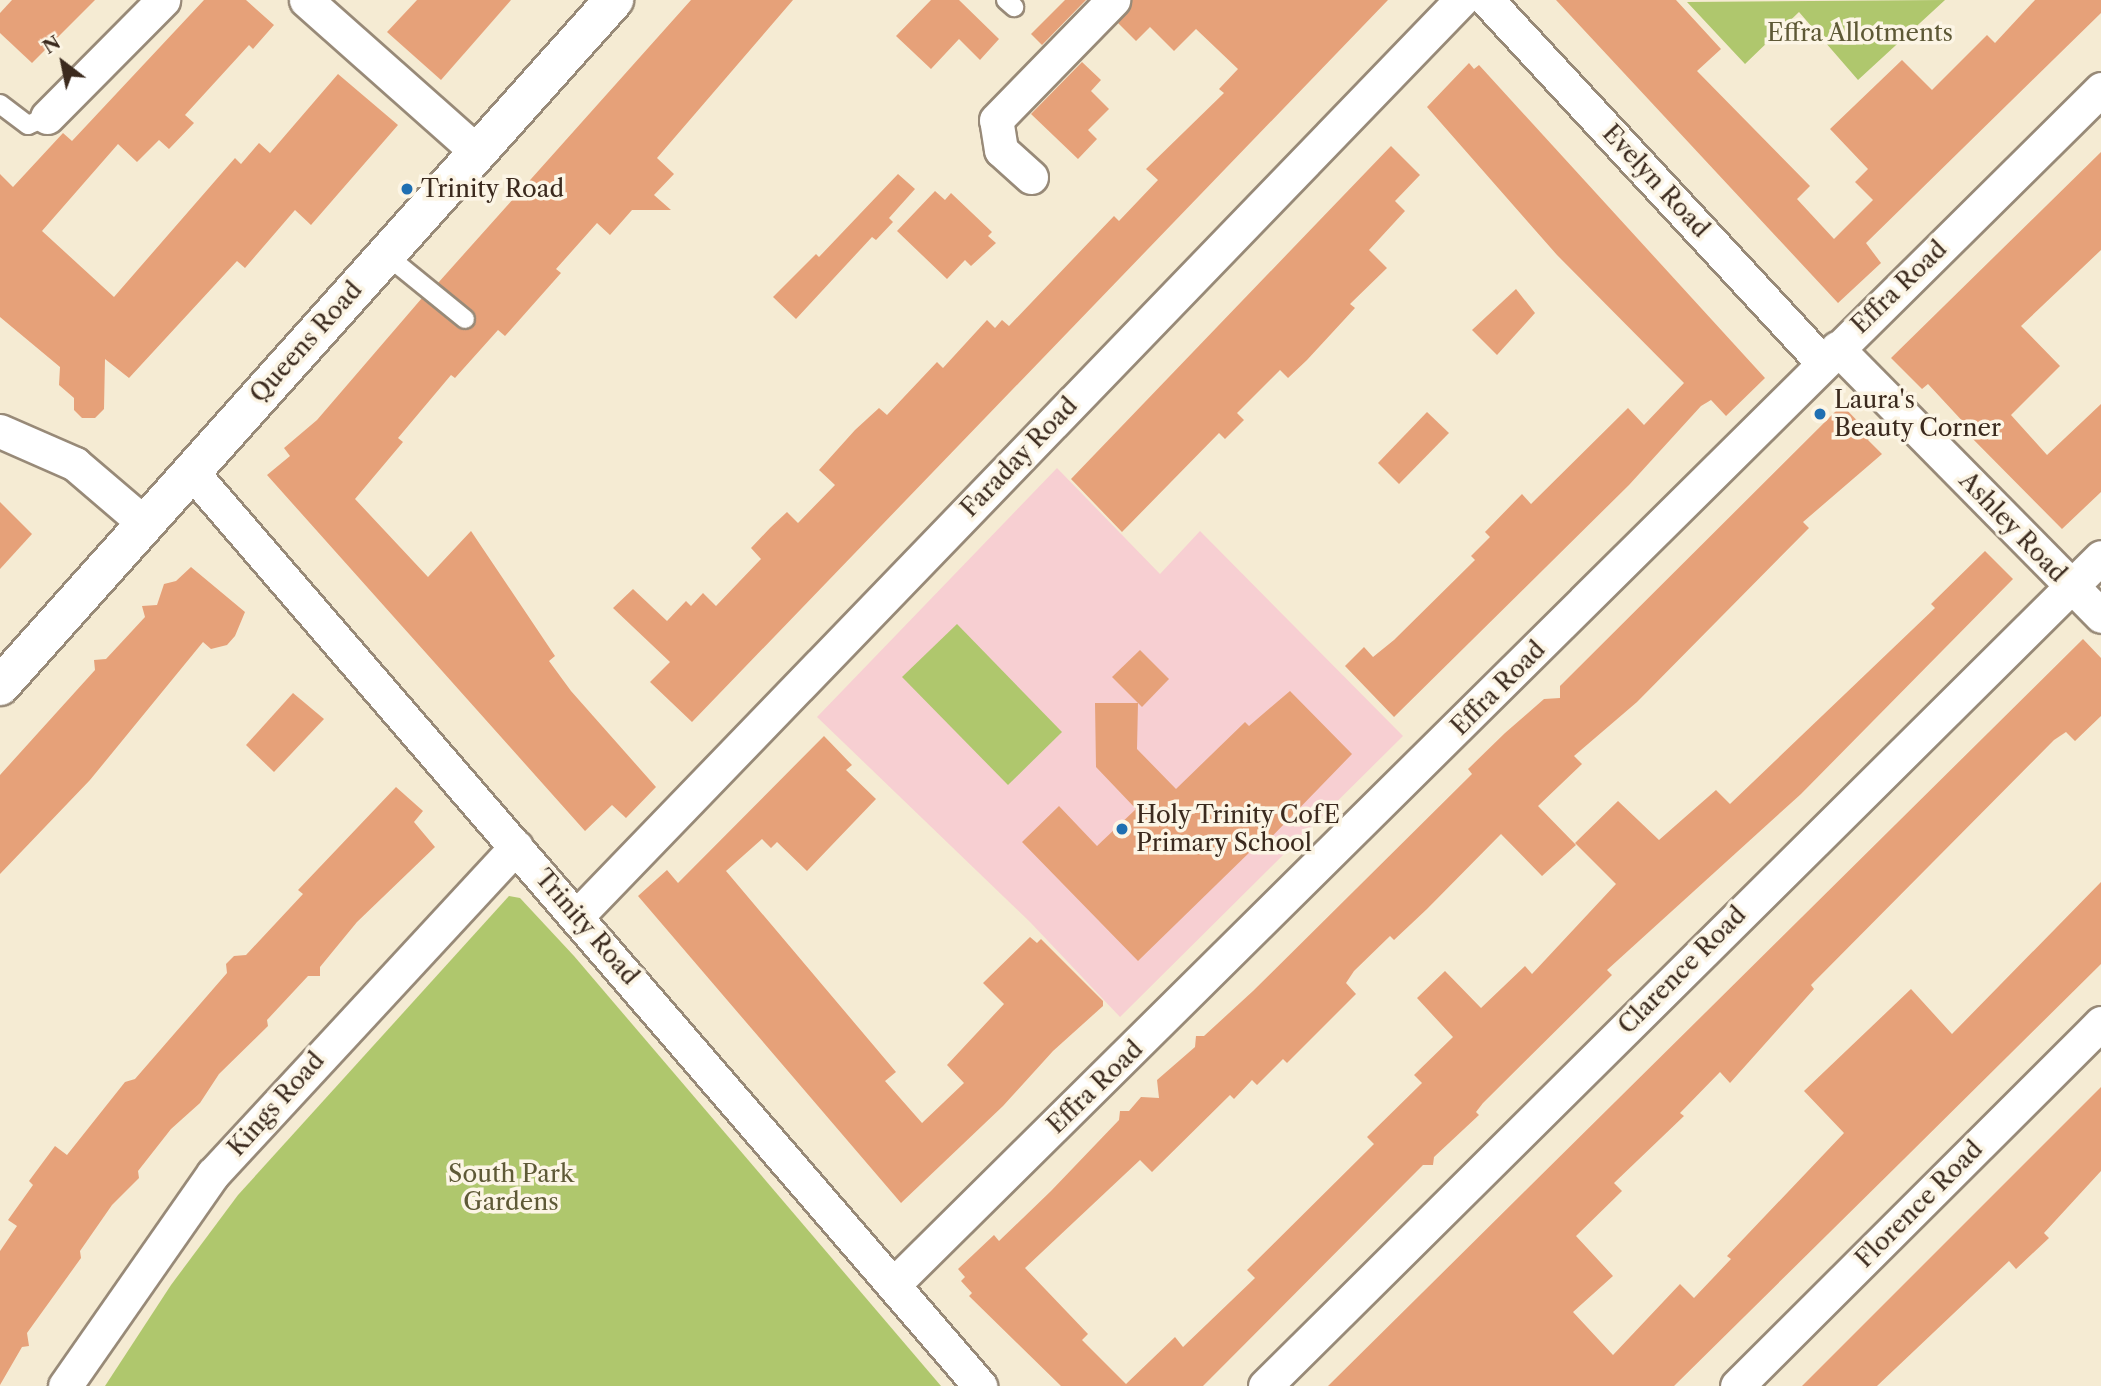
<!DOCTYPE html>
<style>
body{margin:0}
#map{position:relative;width:2101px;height:1386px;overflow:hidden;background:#f5ebd3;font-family:"Libre Caslon Text",serif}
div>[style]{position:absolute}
.built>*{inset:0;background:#f7cfd2}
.green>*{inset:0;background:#afc76d}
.building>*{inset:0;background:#e6a179}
.roads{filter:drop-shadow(2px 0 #988a78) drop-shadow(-2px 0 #988a78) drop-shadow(0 2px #988a78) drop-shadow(0 -2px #988a78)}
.service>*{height:18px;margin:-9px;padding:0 9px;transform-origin:9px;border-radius:9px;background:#fff}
.minor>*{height:33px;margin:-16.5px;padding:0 16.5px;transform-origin:16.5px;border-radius:16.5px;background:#fff}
.tertiary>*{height:38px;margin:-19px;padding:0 19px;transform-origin:19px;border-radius:19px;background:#fff}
.dots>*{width:19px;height:19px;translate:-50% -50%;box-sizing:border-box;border:4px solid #fcf5e5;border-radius:50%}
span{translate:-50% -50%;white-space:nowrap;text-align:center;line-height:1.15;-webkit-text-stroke:7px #fcf5e5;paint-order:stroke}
.park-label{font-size:24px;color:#5e5936}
.street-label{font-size:24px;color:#3b2a1e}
.poi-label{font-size:24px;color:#3b2a1e}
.left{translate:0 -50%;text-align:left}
.north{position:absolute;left:28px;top:28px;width:70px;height:70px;-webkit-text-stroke:5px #fcf5e5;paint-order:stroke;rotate:328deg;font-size:19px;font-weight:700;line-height:28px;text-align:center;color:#3b2a1e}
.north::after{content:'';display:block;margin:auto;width:24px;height:32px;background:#3b2a1e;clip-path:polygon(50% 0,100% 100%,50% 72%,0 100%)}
</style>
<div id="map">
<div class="built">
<div style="clip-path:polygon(1057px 468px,1160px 574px,1200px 531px,1403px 736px,1120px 1017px,1030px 922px,817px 717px)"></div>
</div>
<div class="green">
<div style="clip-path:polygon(1945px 0,1858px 80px,1799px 12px,1745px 64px,1687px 2px)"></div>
<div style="clip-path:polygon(957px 624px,1062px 732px,1008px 785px,902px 677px)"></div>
<div style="clip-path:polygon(509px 896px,520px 898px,574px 956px,941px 1386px,105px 1386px,171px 1285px,238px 1195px)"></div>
</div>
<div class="building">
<div style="clip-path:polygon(12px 0,95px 0,32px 63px,0 33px,0 13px)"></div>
<div style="clip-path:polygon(204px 0,246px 0,274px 25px,253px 49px,249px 45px,185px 115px,194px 123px,169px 149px,159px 140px,137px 162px,118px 144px,42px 231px,114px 297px,235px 158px,241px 164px,259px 143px,270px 153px,338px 74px,398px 125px,311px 225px,295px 210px,245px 268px,237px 261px,129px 378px,105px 359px,104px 409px,95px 418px,82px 418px,74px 410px,74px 398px,59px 385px,60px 367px,0 317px,0 174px,13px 187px,63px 133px,72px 141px)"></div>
<div style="clip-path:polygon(417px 0,511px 0,441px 80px,387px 32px)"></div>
<div style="clip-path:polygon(691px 0,793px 0,657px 158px,674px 174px,654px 195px,671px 210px,632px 210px,610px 235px,597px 223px,556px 269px,561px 273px,505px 336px,498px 330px,455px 378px,451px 375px,398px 438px,403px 442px,355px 499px,428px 577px,471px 531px,555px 656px,549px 661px,571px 691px,656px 787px,626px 818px,612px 805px,585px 831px,267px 475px,290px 456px,284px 448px,317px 420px,422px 298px,458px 328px,473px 327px,473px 311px,438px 283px)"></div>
<div style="clip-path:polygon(931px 0,959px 0,999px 39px,980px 60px,959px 39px,931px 69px,896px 36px)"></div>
<div style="clip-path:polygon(1065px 0,1086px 0,1042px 45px,1031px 34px)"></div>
<div style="clip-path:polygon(1132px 0,1388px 0,692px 722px,650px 682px,670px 662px,613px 608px,633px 589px,667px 621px,686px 601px,691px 606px,703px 593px,716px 606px,761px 559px,751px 548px,770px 528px,787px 512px,798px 523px,835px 485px,819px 470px,855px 430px,879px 408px,887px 415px,937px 362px,943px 368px,987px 320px,995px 328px,1002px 320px,1009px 326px,1114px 216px,1119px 221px,1158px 180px,1146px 169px,1224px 93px,1219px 89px,1238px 69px,1196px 29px,1174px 51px,1150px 27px,1136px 41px,1118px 23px)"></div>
<div style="clip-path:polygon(1556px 0,1676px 0,1721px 49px,1697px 71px,1810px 186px,1797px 199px,1834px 239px,1873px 200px,1855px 182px,1868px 169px,1830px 129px,1902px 60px,1932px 90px,1987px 35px,1995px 43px,2035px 0,2101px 0,2101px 13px,1866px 243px,1881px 263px,1838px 303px)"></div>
<div style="clip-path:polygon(1082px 62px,1101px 80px,1091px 91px,1109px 109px,1088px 130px,1097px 139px,1078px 159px,1031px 114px)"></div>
<div style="clip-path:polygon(1469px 63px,1474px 69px,1479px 65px,1765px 378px,1726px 416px,1711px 400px,1701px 406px,1629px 485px,1394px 717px,1345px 666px,1364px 647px,1373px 657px,1394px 640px,1475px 560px,1471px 556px,1490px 537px,1485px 532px,1522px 494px,1531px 504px,1628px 408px,1644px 425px,1684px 383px,1557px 255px,1427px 107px)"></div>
<div style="clip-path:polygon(1391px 146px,1420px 175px,1395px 201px,1405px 211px,1369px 250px,1387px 268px,1350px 304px,1355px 308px,1307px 360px,1288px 378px,1280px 370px,1237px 413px,1244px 420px,1225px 439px,1219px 433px,1122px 532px,1071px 479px)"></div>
<div style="clip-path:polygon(2101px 152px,2101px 250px,2021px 326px,2060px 366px,2011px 415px,2047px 455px,2101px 404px,2101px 492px,2062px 529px,1962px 428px,1966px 425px,1928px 384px,1922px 389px,1891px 358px)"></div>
<div style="clip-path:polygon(898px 174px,915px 189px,889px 218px,893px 222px,876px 240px,872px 237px,796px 319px,773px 297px,816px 254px,819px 257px)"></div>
<div style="clip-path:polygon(935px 191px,945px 200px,951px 193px,992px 232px,988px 236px,996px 243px,971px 266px,965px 260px,947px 279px,897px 231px)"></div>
<div style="clip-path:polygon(1516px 289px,1535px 313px,1497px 355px,1472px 330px)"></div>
<div style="clip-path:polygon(1842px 405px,1872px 436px,1868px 440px,1882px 454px,1803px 522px,1809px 528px,1637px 702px,1574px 756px,1582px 764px,1538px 806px,1576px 845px,1542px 876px,1501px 834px,1427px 909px,1394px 940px,1390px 936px,1354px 971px,1346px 983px,1356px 994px,1287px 1063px,1283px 1059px,1257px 1085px,1252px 1080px,1234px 1099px,1230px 1095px,1152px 1172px,1140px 1160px,1025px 1268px,1088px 1334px,1082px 1340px,1126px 1384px,1175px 1337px,1183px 1347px,1255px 1278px,1247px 1270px,1374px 1144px,1367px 1137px,1422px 1083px,1414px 1075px,1453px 1037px,1417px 998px,1445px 971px,1481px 1008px,1525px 966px,1532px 974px,1616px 884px,1575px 843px,1618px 801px,1659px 840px,1716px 790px,1730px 804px,1935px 608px,1931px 604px,1985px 551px,2013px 579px,1801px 794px,1607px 970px,1612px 975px,1483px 1103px,1476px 1112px,1479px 1115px,1434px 1157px,1433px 1165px,1423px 1165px,1203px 1386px,1061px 1386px,969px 1296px,972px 1293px,961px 1281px,965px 1277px,958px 1269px,994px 1235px,999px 1241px,1051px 1191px,1119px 1120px,1120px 1111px,1129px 1111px,1141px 1097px,1159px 1098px,1157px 1080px,1195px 1047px,1196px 1036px,1204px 1036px,1253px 991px,1472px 774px,1468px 769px,1505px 733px,1544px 699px,1560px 698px,1560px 686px)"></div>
<div style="clip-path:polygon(1427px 412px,1449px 433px,1399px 484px,1378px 463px)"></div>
<div style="clip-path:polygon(0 502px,32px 534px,0 569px)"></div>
<div style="clip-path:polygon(191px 567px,245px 612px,235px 636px,227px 645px,211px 649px,203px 642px,90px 780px,0 874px,0 775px,95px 670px,94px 660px,106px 659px,145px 617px,142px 606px,157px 605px,164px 584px,176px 581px)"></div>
<div style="clip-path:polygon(2083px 639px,2101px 658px,2101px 716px,2075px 741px,2066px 732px,2054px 740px,1811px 985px,1814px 989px,1730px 1083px,1720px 1072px,1680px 1113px,1684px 1116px,1614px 1183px,1622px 1191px,1576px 1236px,1613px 1276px,1573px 1312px,1613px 1355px,1680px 1284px,1694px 1298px,1731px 1259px,1727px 1256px,1844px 1133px,1804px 1091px,1911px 989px,1952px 1034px,2101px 882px,2101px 964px,1904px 1159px,1674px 1386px,1328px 1386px)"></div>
<div style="clip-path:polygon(1140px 650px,1169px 679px,1142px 707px,1112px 677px)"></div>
<div style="clip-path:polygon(1290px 691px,1352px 754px,1258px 851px,1255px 847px,1138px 961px,1022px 842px,1059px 806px,1097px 846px,1136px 809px,1096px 767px,1095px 703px,1138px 703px,1137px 749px,1176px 789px,1245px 722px,1249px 726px)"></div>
<div style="clip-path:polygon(293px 693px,324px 719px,274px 772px,246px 745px)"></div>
<div style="clip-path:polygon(824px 736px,852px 765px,846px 770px,876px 799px,807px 871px,777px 842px,771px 848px,762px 839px,726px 871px,896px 1072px,885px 1081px,922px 1123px,964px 1083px,947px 1065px,1004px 1004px,983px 983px,1030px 937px,1037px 943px,1041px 939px,1103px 1001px,1103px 1006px,1053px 1051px,1003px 1106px,901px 1203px,638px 896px,667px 870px,678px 883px)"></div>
<div style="clip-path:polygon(396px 787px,423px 811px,414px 822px,435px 847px,357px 922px,320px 967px,320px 976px,308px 976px,267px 1020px,268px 1026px,219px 1074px,200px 1103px,171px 1129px,138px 1171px,139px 1178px,112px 1205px,80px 1251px,81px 1258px,27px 1333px,29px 1346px,22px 1347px,0 1385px,0 1251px,17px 1226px,8px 1220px,33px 1185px,29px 1181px,55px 1146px,67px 1155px,125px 1082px,135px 1079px,227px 973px,226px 964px,234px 956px,246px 955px,303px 894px,298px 890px)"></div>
<div style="clip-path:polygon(2101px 1087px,2101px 1171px,2044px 1233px,2049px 1238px,2016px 1269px,2009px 1261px,1877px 1386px,1802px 1386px)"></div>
</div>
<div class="roads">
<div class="service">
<div style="left:1006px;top:0;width:11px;rotate:41deg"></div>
<div style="left:0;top:104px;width:35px;rotate:37deg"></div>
<div style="left:28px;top:125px;width:21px;rotate:-23deg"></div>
<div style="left:385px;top:254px;width:103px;rotate:39.1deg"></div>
</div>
<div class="minor">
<div style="left:306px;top:0;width:227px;rotate:41.6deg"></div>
<div style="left:1487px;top:0;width:495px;rotate:47.2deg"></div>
<div style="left:47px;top:117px;width:165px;rotate:-45.2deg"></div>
<div style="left:1031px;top:177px;width:40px;rotate:-138deg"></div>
<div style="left:1001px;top:150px;width:30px;rotate:-99deg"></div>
<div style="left:996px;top:120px;width:168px;rotate:-45.7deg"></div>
<div style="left:1837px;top:348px;width:376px;rotate:45.4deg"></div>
<div style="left:0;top:431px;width:82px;rotate:23.7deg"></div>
<div style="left:75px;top:464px;width:91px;rotate:40.5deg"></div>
<div style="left:190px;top:470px;width:1210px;rotate:49.22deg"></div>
<div style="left:578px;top:915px;width:1272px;rotate:-46.02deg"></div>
<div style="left:893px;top:1285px;width:1700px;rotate:-44.71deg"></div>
<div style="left:65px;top:1386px;width:259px;rotate:-55.1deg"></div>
<div style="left:213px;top:1174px;width:446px;rotate:-47.2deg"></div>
<div style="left:1265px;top:1386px;width:1177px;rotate:-44.76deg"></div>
<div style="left:1737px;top:1386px;width:514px;rotate:-44.92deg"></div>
</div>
<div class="tertiary">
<div style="left:0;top:686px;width:921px;rotate:-48.17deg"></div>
</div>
</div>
<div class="dots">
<div style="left:407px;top:189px;background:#1f6fb2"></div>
<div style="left:1820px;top:414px;background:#1f6fb2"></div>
<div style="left:1122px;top:829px;background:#1f6fb2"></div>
</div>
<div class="park-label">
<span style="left:1860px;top:33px">Effra Allotments</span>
<span style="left:511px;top:1188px">South Park<br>Gardens</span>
</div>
<div class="street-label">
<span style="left:1656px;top:181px;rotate:47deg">Evelyn Road</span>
<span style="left:1899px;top:287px;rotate:-44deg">Effra Road</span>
<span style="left:306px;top:342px;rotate:-48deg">Queens Road</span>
<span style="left:1019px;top:457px;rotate:-46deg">Faraday Road</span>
<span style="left:2013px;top:527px;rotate:46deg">Ashley Road</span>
<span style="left:1498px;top:688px;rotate:-45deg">Effra Road</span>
<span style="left:587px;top:927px;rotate:49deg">Trinity Road</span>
<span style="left:1682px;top:970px;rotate:-45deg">Clarence Road</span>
<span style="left:1095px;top:1087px;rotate:-44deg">Effra Road</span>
<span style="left:276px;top:1104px;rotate:-48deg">Kings Road</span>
<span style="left:1919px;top:1204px;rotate:-45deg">Florence Road</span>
</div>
<div class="poi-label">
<span class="left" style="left:421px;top:189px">Trinity Road</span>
<span class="left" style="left:1834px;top:414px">Laura's<br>Beauty Corner</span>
<span class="left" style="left:1136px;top:829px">Holy Trinity CofE<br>Primary School</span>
</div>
<div class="north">N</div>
</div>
